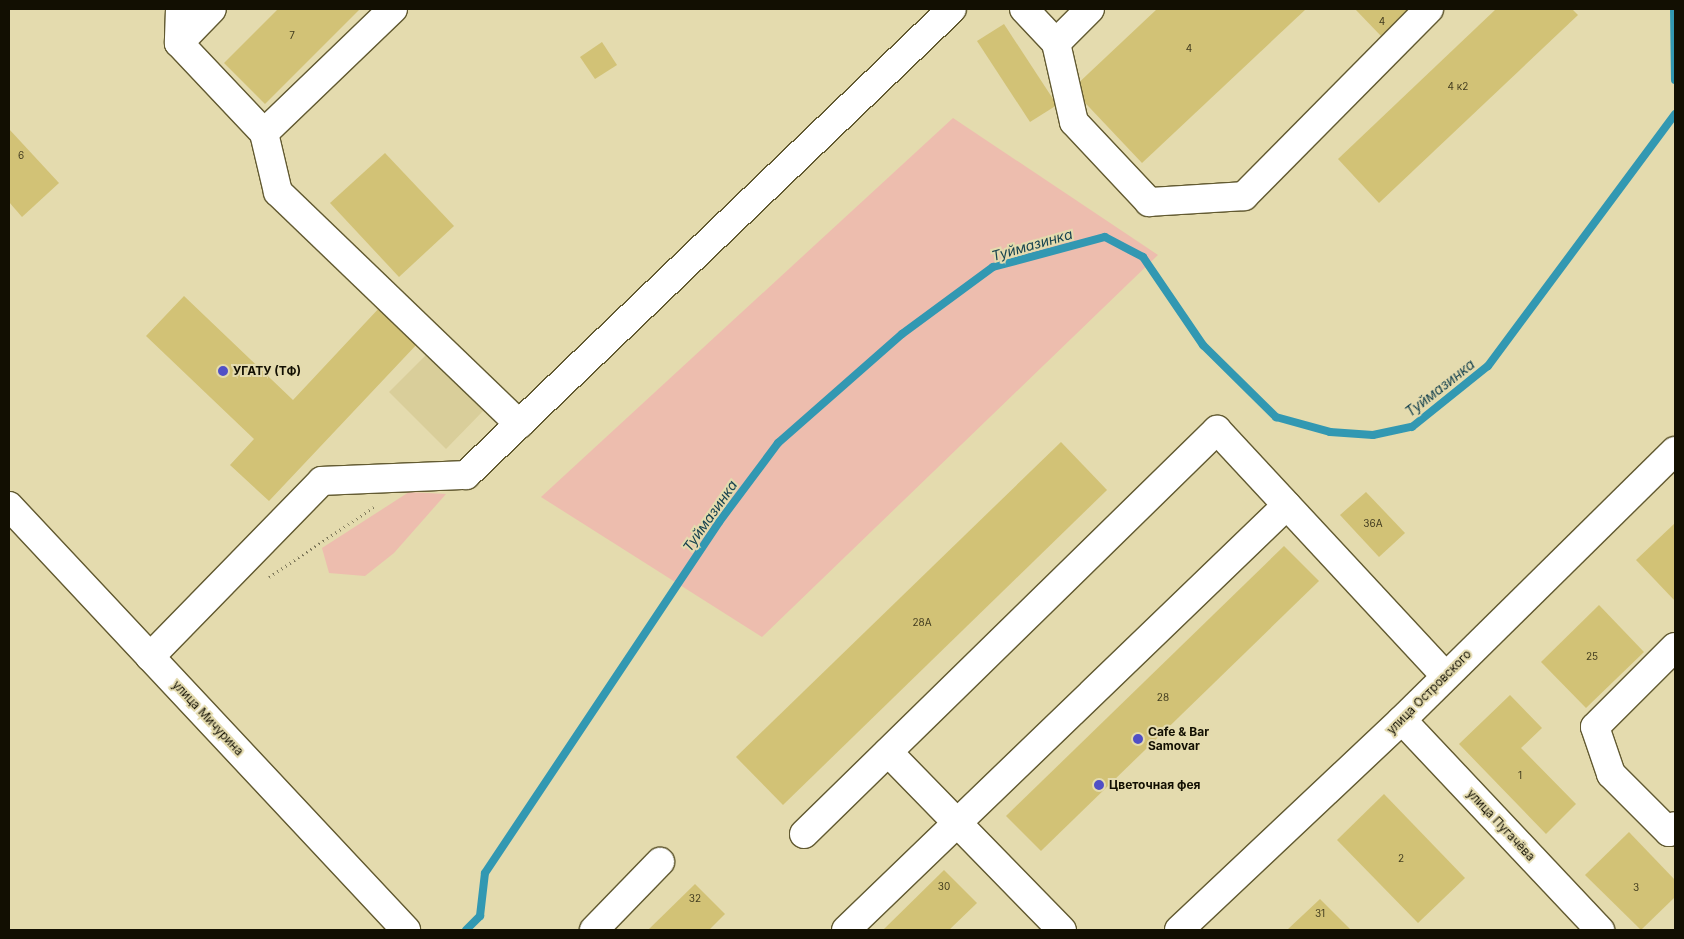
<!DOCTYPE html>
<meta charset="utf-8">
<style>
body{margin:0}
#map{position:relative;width:1684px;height:939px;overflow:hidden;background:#e4dbae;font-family:Inter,sans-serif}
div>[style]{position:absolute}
.built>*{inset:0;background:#d9ce9a}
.green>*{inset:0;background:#edbdae}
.stream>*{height:8px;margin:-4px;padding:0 4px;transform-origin:4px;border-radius:4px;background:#3298b2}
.building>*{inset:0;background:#d2c276}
.path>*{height:3px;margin-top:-1.5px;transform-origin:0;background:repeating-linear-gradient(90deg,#807a5c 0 1px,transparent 0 5px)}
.roads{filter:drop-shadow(1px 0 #625a31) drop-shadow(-1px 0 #625a31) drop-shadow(0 1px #625a31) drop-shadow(0 -1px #625a31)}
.minor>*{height:28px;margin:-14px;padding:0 14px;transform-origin:14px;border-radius:14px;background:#fff}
.major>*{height:28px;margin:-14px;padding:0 14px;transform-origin:14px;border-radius:14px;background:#fff}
.dots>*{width:14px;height:14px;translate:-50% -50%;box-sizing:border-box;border:2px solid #e4dbae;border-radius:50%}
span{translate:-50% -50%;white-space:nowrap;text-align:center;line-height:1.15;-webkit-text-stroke:4px #e4dbae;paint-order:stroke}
.number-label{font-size:10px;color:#423c1f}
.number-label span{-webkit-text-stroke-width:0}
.poi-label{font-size:12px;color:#120f02;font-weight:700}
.left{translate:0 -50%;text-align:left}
.street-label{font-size:12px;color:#120f02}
.water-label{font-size:14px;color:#17434f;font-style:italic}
.frame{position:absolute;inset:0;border:10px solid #120f02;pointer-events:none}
</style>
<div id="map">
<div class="built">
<div style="clip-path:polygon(428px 353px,484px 410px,446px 449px,389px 392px)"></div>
</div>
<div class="green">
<div style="clip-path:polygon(953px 118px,1158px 255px,762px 637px,541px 497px)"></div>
<div style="clip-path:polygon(409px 492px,446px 494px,394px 553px,365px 576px,329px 573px,322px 548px)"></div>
</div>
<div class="stream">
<div style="left:1674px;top:9px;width:71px;rotate:89.2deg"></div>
<div style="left:466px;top:930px;width:20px;rotate:-45deg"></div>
<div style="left:480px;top:916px;width:43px;rotate:-83.4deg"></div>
<div style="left:485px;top:873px;width:422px;rotate:-56.3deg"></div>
<div style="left:719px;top:522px;width:99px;rotate:-53.2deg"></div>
<div style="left:778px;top:443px;width:165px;rotate:-41.3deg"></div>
<div style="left:902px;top:334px;width:113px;rotate:-36.4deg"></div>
<div style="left:993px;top:267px;width:116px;rotate:-15deg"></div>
<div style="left:1105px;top:237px;width:43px;rotate:27.8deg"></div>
<div style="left:1143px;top:257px;width:107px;rotate:55.7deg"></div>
<div style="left:1203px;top:345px;width:103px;rotate:44.6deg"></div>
<div style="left:1276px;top:417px;width:56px;rotate:15.5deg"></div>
<div style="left:1330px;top:432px;width:43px;rotate:4deg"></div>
<div style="left:1373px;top:435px;width:40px;rotate:-12deg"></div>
<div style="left:1412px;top:427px;width:97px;rotate:-38.8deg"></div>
<div style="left:1488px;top:366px;width:314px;rotate:-53.4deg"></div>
</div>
<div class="building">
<div style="clip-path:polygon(278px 9px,360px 9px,265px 104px,224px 63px)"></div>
<div style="clip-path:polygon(1157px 9px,1306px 9px,1142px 163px,1072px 89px)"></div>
<div style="clip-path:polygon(1355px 9px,1409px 9px,1381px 36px)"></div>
<div style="clip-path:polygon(1496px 9px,1572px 9px,1578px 15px,1379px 203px,1338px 159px)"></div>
<div style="clip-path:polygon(1004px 24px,1057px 105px,1030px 122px,977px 41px)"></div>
<div style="clip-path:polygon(602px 42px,617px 65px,595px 79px,580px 57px)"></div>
<div style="clip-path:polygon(9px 129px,59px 183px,22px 217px,9px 202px)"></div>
<div style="clip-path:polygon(385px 153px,454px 226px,399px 277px,330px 203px)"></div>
<div style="clip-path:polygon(184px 296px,293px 400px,381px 306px,419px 342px,269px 501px,230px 465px,254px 439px,146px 336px)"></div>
<div style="clip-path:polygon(1061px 442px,1107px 490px,783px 805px,736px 757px)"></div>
<div style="clip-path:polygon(1366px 492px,1405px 533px,1379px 557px,1340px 515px)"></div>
<div style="clip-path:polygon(1675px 523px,1675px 601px,1636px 560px)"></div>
<div style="clip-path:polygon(1284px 546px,1319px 581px,1041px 851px,1006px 816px)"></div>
<div style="clip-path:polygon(1599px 605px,1644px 652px,1586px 708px,1541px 662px)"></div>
<div style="clip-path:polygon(1510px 695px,1542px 728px,1521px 748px,1576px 804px,1546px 834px,1459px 744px)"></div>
<div style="clip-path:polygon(1384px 794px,1465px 878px,1418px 923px,1337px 840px)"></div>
<div style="clip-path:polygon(1629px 832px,1675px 880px,1675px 897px,1641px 930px,1585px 875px)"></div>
<div style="clip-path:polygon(944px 870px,977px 903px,949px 930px,883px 930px)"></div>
<div style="clip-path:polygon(695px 884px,725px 914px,709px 930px,648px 930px)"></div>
<div style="clip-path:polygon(1320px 899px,1351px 930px,1287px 930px)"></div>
</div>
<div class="path">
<div style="left:269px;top:577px;width:126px;rotate:-33.7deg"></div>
</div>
<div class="roads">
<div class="minor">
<div style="left:180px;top:9px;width:34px;rotate:92deg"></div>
<div style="left:179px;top:43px;width:124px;rotate:46.6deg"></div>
<div style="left:264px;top:133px;width:179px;rotate:-43.9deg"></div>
<div style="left:1024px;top:9px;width:47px;rotate:46.7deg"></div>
<div style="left:1056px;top:43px;width:48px;rotate:-45deg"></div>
<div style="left:179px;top:43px;width:47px;rotate:-45.9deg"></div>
<div style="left:1056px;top:43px;width:81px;rotate:77.2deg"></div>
<div style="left:1074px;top:122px;width:110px;rotate:46.8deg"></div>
<div style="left:1149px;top:202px;width:95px;rotate:-3.6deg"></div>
<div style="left:1244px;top:196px;width:263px;rotate:-45.3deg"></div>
<div style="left:264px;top:133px;width:61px;rotate:76.7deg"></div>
<div style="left:278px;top:192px;width:335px;rotate:43.9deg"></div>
<div style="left:9px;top:506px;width:581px;rotate:46.88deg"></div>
<div style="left:1675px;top:647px;width:113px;rotate:135deg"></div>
<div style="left:1595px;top:727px;width:50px;rotate:71.2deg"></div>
<div style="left:1611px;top:774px;width:82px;rotate:45deg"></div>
<div style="left:1669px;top:832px;width:8px;rotate:-45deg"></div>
<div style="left:150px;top:657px;width:246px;rotate:-45.7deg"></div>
<div style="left:322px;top:481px;width:144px;rotate:-2.4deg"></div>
<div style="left:466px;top:475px;width:673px;rotate:-43.8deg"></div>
<div style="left:1402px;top:720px;width:289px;rotate:46.7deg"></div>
<div style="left:888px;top:752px;width:249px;rotate:45.7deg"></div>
<div style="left:804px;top:834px;width:578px;rotate:-44.37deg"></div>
<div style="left:1217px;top:430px;width:335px;rotate:47.1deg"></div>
<div style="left:594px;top:930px;width:95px;rotate:-45.9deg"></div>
<div style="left:846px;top:930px;width:612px;rotate:-43.94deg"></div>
</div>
<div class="major">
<div style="left:1179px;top:930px;width:306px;rotate:-43.3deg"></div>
<div style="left:1402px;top:720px;width:383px;rotate:-44.6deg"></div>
</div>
</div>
<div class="dots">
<div style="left:223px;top:371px;background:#504fc6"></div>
<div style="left:1138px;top:739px;background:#504fc6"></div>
<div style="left:1099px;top:785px;background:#504fc6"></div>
</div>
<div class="number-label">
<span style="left:1382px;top:22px">4</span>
<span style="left:292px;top:36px">7</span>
<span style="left:1189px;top:49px">4</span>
<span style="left:1458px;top:87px">4 к2</span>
<span style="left:21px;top:156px">6</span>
<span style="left:1373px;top:524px">36А</span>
<span style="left:922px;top:623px">28А</span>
<span style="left:1592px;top:657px">25</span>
<span style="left:1163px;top:698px">28</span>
<span style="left:1520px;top:776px">1</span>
<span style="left:1401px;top:859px">2</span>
<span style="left:944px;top:887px">30</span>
<span style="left:1636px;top:888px">3</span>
<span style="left:695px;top:899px">32</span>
<span style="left:1320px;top:914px">31</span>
</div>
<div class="poi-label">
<span class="left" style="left:233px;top:371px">УГАТУ (ТФ)</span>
<span class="left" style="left:1148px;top:739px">Cafe &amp; Bar<br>Samovar</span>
<span class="left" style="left:1109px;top:785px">Цветочная фея</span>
</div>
<div class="street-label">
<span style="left:1429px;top:692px;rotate:-45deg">улица Островского</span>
<span style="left:208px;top:718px;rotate:47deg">улица Мичурина</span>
<span style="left:1501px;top:825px;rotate:47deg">улица Пугачёва</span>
</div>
<div class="water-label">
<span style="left:1032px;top:245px;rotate:-16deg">Туймазинка</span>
<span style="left:1440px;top:388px;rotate:-38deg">Туймазинка</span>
<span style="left:710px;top:516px;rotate:-55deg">Туймазинка</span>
</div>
<div class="frame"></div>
</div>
